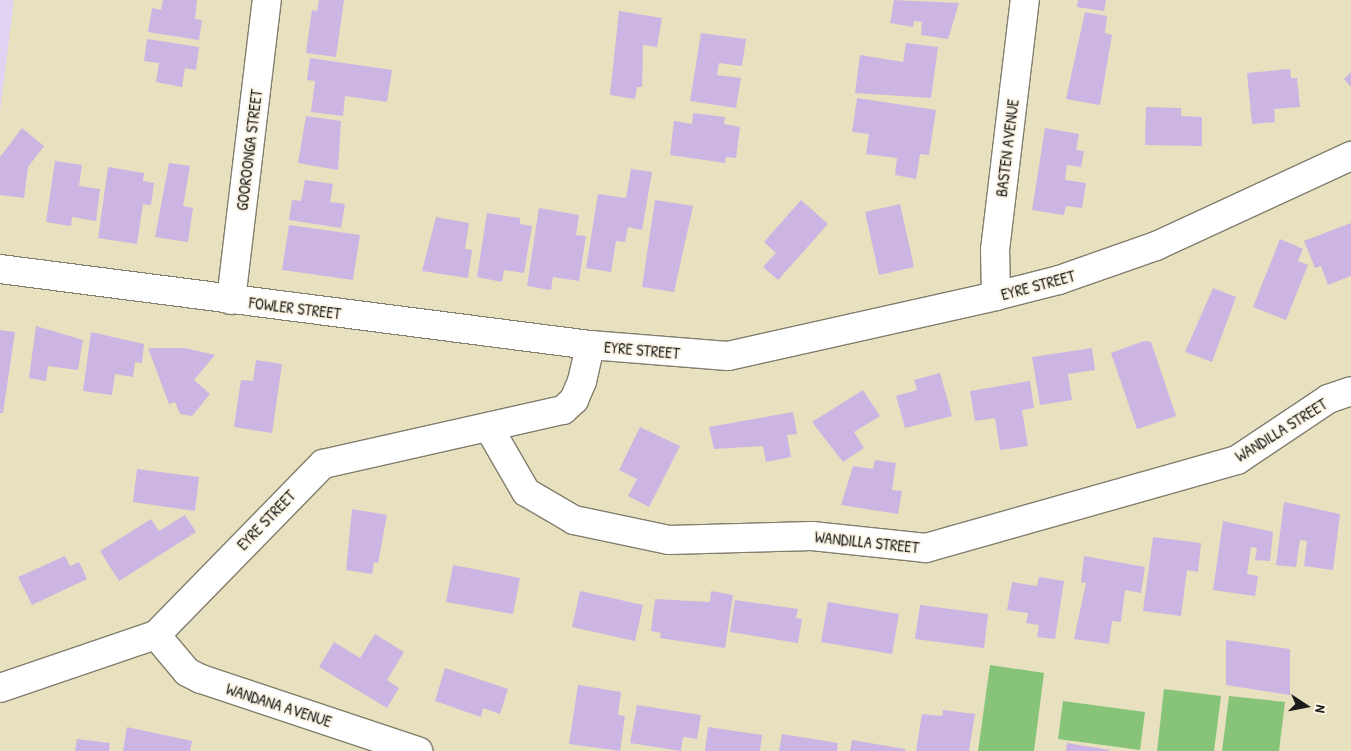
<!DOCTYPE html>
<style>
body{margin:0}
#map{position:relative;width:1351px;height:751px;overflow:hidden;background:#e7e1bf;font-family:"Patrick Hand",sans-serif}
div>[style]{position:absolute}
.built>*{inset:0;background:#e1d4f3}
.green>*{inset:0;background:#87c47a}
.building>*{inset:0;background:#ccb5e3}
.roads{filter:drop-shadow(1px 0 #827e6e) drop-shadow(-1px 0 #827e6e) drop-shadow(0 1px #827e6e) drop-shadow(0 -1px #827e6e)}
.street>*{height:28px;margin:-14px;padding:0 14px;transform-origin:14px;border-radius:14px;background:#fff}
span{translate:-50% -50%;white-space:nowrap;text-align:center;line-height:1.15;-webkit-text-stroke:4px #fcf5e5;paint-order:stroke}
.street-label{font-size:16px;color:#1c1c1c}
.north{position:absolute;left:1281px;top:681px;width:50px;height:50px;-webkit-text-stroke:4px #fcf5e5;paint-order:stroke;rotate:101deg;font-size:14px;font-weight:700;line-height:20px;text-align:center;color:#1c1c1c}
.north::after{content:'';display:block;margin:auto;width:18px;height:22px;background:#1c1c1c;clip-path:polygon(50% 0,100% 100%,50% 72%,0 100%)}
</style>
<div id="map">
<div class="built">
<div style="clip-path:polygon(0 0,14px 0,0 111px)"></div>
</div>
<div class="green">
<div style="clip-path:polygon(990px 665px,1044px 673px,1034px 751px,978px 751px)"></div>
<div style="clip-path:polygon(1164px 689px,1221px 696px,1214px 751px,1157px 751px)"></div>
<div style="clip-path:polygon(1229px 696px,1285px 702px,1279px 751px,1222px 751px)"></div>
<div style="clip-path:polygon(1063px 701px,1145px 712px,1140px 750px,1058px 739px)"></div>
</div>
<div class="building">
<div style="clip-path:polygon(163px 0,197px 0,195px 19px,202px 20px,199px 40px,148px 32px,152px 8px,161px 10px)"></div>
<div style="clip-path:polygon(319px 0,344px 0,336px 57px,306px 53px,312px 10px,317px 11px)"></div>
<div style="clip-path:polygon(894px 0,959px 3px,948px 39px,921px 35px,922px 22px,914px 21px,913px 27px,890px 23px)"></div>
<div style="clip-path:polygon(1078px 0,1106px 0,1104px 11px,1077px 7px)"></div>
<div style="clip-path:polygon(619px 11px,662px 18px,657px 47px,643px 45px,642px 87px,637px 87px,635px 99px,610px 95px)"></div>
<div style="clip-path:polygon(1085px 12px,1107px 16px,1105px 33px,1112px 35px,1100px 105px,1066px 99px)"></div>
<div style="clip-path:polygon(701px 33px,746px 39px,742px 66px,719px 63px,717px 75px,741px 78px,736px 108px,690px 101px)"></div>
<div style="clip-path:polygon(147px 39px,199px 47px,196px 70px,185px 68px,182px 87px,156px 82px,159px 63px,144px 61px)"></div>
<div style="clip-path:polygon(906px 43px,938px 47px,931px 98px,855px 93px,860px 55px,903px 62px)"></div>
<div style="clip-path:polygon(310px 58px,392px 70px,387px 102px,345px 96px,343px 116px,311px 112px,315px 81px,307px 80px)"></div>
<div style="clip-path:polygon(1290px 69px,1291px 78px,1297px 78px,1300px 107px,1274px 109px,1275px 122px,1252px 124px,1247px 73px)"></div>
<div style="clip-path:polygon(1351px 72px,1351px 87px,1344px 79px)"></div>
<div style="clip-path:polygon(857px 98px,936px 110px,929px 155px,920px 154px,916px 179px,895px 175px,897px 158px,866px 154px,869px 134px,852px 132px)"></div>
<div style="clip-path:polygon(1146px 107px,1181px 108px,1181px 116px,1202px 117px,1202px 146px,1145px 145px)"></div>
<div style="clip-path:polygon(693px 113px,725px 117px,724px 124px,740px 127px,736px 158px,726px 157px,725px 163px,670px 155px,674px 121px,692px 124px)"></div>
<div style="clip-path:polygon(306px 116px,341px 121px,338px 170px,298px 163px)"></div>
<div style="clip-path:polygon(22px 128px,44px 146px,28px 167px,24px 198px,0 195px,0 157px)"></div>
<div style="clip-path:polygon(1045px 128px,1079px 134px,1076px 150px,1084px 151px,1081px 167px,1067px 165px,1065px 180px,1086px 183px,1082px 208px,1066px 206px,1064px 215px,1032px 210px)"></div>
<div style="clip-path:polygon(55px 161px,82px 165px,79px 186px,100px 189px,96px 221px,72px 217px,71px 226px,46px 222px)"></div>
<div style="clip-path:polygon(169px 163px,190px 166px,183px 206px,193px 208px,188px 242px,155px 237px)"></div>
<div style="clip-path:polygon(108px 167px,144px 173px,143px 181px,154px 183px,151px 205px,143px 204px,137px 244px,98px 238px)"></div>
<div style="clip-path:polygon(631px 169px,652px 172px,642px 230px,628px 227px,625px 242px,616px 241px,611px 272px,586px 268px,598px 194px,626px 198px)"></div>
<div style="clip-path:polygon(305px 180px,333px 184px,330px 202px,345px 204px,341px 228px,289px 220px,292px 200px,301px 201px)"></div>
<div style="clip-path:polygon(655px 200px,693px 206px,674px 292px,642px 287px)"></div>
<div style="clip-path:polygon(801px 200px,828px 224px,778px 280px,763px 267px,776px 253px,764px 242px)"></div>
<div style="clip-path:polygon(900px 204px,914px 267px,879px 275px,865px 212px)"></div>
<div style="clip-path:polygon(539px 208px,579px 215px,576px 235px,586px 236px,579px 281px,553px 277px,551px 290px,527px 286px)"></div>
<div style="clip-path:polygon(487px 213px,520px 218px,520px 224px,532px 226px,524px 273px,504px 270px,502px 282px,477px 277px)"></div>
<div style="clip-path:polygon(436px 217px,469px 223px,465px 249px,472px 250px,468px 278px,422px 271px)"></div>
<div style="clip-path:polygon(1351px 223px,1351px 276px,1328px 285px,1321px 266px,1315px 268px,1304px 241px)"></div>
<div style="clip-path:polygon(289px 225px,360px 235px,353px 280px,282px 270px)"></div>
<div style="clip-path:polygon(1280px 239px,1303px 249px,1298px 261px,1308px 265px,1286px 320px,1253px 307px)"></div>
<div style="clip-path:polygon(1213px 288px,1236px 297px,1212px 362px,1185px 352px)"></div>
<div style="clip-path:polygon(36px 326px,83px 340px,78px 370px,48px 366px,46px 381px,29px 378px)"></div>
<div style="clip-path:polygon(0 330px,15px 332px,3px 413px,0 413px)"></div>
<div style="clip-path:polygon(91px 332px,144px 344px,142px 363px,135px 362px,133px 377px,115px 374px,112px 395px,83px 391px)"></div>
<div style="clip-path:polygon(1144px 341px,1151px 342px,1176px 416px,1137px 429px,1111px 353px)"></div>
<div style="clip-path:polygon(148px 348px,185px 348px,215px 355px,194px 380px,210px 394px,192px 416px,180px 414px,175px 402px,169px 404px)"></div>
<div style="clip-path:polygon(1092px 348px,1095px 370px,1068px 374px,1072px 400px,1040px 405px,1032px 357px)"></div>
<div style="clip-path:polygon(256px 360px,282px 364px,272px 433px,234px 427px,241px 380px,253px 381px)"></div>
<div style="clip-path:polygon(940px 373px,952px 416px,905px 428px,896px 396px,917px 390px,914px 380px)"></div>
<div style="clip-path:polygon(1030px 381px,1034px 408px,1022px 410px,1028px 446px,1000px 450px,995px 418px,975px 421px,970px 391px)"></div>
<div style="clip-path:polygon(863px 390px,880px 416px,854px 432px,864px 448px,843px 462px,812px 422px)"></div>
<div style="clip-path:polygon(793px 412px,797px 434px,787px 435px,791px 457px,766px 462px,763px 446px,714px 449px,709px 427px)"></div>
<div style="clip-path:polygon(640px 427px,680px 446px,649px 507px,628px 496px,637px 479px,619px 470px)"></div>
<div style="clip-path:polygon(875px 460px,896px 463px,892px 490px,902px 491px,898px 514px,841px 505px,853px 466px,873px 469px)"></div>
<div style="clip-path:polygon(137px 469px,199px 477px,195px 511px,133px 502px)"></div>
<div style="clip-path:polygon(1284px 502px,1340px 514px,1333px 570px,1304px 566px,1307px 541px,1300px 540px,1296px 567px,1276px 565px)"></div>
<div style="clip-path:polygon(352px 509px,387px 515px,378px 563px,374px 562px,372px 574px,346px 570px)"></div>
<div style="clip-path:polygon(185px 515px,196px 532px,119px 581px,100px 551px,151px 519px,159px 531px)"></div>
<div style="clip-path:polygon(1223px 521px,1273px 532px,1270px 561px,1255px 560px,1257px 548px,1251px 547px,1247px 574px,1258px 576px,1255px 596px,1213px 590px)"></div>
<div style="clip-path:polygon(1153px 537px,1201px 543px,1198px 572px,1187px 570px,1181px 616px,1143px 611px)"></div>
<div style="clip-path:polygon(65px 556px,70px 566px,79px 562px,87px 579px,32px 605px,18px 577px)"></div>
<div style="clip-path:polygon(1084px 556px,1145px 567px,1141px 593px,1125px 590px,1121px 622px,1112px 621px,1109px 644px,1074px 639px,1086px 583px,1081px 582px)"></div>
<div style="clip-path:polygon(453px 565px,520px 578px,513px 614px,446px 602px)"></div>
<div style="clip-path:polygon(1039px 577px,1064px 581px,1055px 639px,1037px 637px,1039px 625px,1026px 623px,1028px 613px,1007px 610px,1012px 582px,1037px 586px)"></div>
<div style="clip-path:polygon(580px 591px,643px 605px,635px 641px,572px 627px)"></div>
<div style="clip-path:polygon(711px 591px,733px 595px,725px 648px,660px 638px,661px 633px,651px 631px,655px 599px,710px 602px)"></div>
<div style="clip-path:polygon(735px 600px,798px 609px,796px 618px,802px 619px,798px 643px,730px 632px)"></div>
<div style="clip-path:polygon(828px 602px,899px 614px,892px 654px,821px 642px)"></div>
<div style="clip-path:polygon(920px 605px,988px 614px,984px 648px,915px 639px)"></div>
<div style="clip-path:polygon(375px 634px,404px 652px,387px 680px,399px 688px,387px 708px,319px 667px,334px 642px,360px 658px)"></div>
<div style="clip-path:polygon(1226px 640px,1290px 649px,1290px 695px,1226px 685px)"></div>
<div style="clip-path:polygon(445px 668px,508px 689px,500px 714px,483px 708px,481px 717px,435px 701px)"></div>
<div style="clip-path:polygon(578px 685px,621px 692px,618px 715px,625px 716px,620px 751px,569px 744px)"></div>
<div style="clip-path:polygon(637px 705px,701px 715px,697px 739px,683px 737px,681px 751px,630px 743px)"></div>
<div style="clip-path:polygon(943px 710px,975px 714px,969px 751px,916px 751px,922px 714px,942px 716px)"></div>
<div style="clip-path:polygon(127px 727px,192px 741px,190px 751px,123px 751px)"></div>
<div style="clip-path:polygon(708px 727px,762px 735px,760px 751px,705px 751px)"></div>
<div style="clip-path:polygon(782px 734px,838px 743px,837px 751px,779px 751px)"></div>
<div style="clip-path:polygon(77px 739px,110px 743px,109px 751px,75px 751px)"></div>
<div style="clip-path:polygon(852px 740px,905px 749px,905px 751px,850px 751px)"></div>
<div style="clip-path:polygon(1067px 743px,1110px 750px,1110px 751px,1066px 751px)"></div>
</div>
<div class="roads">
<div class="street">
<div style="left:0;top:269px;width:595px;rotate:7.34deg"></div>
<div style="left:996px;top:296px;width:46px;rotate:-91.2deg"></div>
<div style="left:995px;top:250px;width:252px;rotate:-83.2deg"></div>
<div style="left:231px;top:300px;width:302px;rotate:-83.2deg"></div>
<div style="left:489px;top:428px;width:74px;rotate:60deg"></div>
<div style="left:526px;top:492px;width:56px;rotate:30.3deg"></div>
<div style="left:574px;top:520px;width:97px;rotate:11.9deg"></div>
<div style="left:669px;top:540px;width:143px;rotate:-1.6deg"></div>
<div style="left:812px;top:536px;width:115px;rotate:6deg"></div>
<div style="left:926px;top:548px;width:323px;rotate:-15.8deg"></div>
<div style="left:1237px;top:460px;width:110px;rotate:-33.8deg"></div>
<div style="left:1328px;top:399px;width:24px;rotate:-19deg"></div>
<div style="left:156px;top:635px;width:48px;rotate:50deg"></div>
<div style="left:187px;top:672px;width:16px;rotate:27deg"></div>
<div style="left:201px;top:679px;width:229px;rotate:18.4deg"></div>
<div style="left:0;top:688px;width:165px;rotate:-18.8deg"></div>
<div style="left:156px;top:635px;width:239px;rotate:-45.7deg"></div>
<div style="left:323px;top:464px;width:246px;rotate:-12.7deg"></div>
<div style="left:563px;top:410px;width:15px;rotate:-42deg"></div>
<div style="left:574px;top:400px;width:21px;rotate:-67deg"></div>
<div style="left:582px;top:381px;width:37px;rotate:-77deg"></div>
<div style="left:590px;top:345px;width:138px;rotate:4.6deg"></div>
<div style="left:728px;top:356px;width:275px;rotate:-12.6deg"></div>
<div style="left:996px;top:296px;width:65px;rotate:-14.3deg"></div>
<div style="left:1059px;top:280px;width:103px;rotate:-19.3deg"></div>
<div style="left:1156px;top:246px;width:215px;rotate:-24.8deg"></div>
</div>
</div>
<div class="street-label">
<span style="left:1007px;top:148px;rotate:-83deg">BASTEN AVENUE</span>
<span style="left:249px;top:150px;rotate:-83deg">GOOROONGA STREET</span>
<span style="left:1038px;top:285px;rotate:-15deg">EYRE STREET</span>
<span style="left:295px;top:308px;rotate:7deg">FOWLER STREET</span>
<span style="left:642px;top:350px;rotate:5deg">EYRE STREET</span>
<span style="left:1281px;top:430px;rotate:-32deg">WANDILLA STREET</span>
<span style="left:266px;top:520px;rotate:-46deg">EYRE STREET</span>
<span style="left:867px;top:542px;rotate:6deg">WANDILLA STREET</span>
<span style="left:279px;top:705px;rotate:18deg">WANDANA AVENUE</span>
</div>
<div class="north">N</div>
</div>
